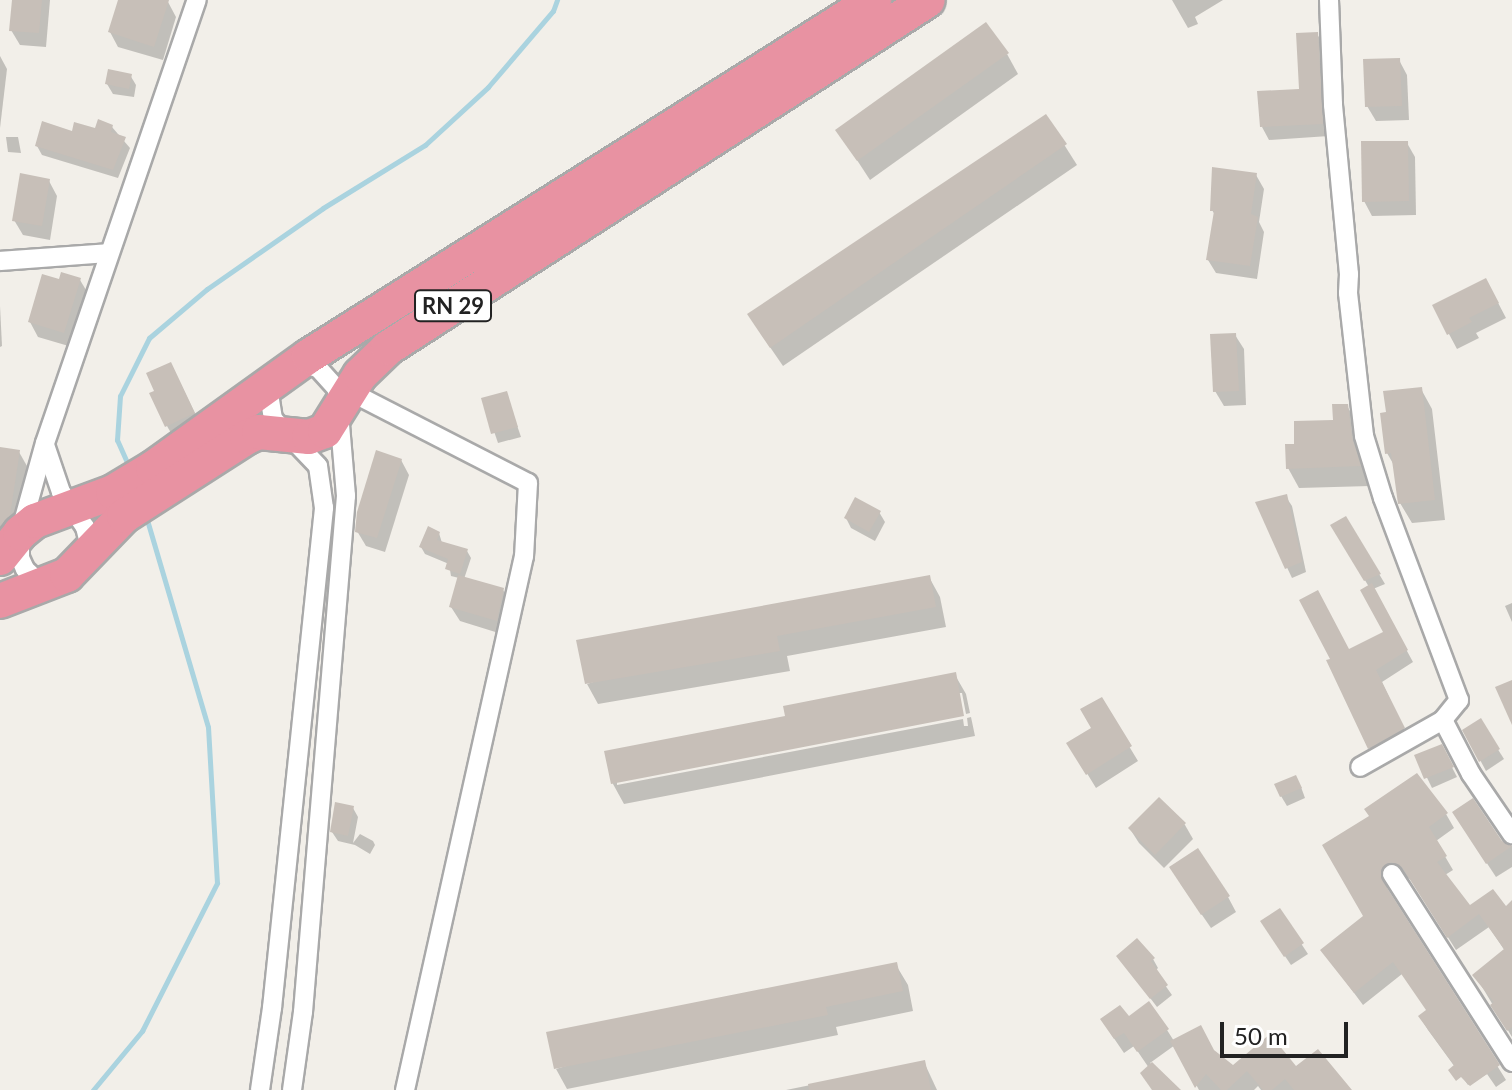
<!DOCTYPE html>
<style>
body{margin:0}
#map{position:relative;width:1512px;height:1090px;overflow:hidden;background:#f2efe9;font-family:Lato,sans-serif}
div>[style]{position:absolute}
.shadow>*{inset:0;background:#0003}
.stream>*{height:5px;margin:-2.5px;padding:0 2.5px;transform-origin:2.5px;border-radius:2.5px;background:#aad3df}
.building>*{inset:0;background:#c7bfb8}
.roads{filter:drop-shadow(2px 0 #a9a9a9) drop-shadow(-2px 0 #a9a9a9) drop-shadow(0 2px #a9a9a9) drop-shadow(0 -2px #a9a9a9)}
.street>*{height:18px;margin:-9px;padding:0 9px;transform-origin:9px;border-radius:9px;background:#fff}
.highway>*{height:34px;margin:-17px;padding:0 17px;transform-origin:17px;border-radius:17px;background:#e892a2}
span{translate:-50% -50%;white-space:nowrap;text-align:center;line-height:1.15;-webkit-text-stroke:6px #fff;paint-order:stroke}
.shield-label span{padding:2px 6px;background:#fff;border:2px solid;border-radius:6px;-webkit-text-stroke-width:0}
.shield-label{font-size:22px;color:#222;font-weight:700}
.scale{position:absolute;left:1220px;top:1022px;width:128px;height:36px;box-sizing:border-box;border:4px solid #222;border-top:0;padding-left:10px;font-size:24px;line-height:28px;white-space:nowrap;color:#222;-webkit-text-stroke:6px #fff;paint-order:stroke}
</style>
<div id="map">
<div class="shadow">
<div style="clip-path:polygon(14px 0,50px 0,46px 47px,20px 45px,11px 30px)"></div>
<div style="clip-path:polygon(120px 0,168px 2px,176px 17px,163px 60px,118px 47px,110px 32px)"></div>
<div style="clip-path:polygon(1172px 0,1223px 0,1195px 17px,1198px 24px,1188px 28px)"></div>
<div style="clip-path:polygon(1317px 34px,1325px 47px,1329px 136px,1269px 140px,1262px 127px,1301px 91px)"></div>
<div style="clip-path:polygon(1007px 54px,1018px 74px,870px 180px,838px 131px)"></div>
<div style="clip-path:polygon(0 56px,7px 69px,0 128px)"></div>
<div style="clip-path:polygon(1399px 60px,1407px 75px,1409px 120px,1376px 121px,1367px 106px)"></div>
<div style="clip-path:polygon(130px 75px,136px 85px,134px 97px,113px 94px,107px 84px)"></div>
<div style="clip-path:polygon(1046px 116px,1077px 165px,783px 366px,761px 334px)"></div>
<div style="clip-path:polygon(112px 127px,130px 148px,118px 178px,42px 155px,37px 146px,73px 133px)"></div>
<div style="clip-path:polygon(6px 137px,18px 137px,21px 153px,8px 152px)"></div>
<div style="clip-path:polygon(1407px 143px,1415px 157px,1416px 215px,1372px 216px,1364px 201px)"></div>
<div style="clip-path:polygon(1256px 175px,1264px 189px,1259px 222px,1264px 232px,1257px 279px,1216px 273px,1208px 260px,1215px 215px,1212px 210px)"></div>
<div style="clip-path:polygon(49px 181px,57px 196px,50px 240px,23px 235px,14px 220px)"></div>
<div style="clip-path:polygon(80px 280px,89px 295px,72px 347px,38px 337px,30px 322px)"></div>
<div style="clip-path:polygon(1494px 295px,1506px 318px,1476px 333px,1479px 338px,1457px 349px,1434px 306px)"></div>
<div style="clip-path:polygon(0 306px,2px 346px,0 347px)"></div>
<div style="clip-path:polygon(1235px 335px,1244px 349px,1246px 405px,1224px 406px,1215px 391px)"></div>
<div style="clip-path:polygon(171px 364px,202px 428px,175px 440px,167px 426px)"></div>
<div style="clip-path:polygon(1421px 389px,1432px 409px,1445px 520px,1412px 523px,1400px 503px,1395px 467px,1387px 453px,1388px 414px)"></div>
<div style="clip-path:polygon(506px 393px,521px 437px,498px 443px,483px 399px)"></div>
<div style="clip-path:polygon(1347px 406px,1359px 426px,1370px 486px,1299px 488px,1288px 468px)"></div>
<div style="clip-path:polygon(0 449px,19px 452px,27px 466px,17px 530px,0 549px)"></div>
<div style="clip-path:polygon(401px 460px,409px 475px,385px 552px,366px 546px,357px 531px)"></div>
<div style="clip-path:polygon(1286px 497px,1292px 506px,1306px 572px,1292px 578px,1257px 504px)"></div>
<div style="clip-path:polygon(879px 512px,885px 522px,875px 541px,851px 528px,846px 518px)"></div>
<div style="clip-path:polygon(1346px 518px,1385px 584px,1373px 589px,1413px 662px,1382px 682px,1409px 740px,1376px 759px,1370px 748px,1349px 652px,1386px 633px,1369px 587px,1333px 526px)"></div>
<div style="clip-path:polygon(439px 533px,442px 543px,467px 551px,471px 558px,464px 579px,503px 590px,512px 605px,505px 635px,460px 621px,451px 607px,459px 578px,451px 576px,449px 564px,425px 554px,421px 547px)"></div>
<div style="clip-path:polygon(929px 577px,940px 597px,946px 627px,787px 656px,790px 671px,598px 704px,587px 684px)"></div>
<div style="clip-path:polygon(1512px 603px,1512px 622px,1505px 606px)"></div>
<div style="clip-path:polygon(955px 675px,966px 694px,970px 713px,966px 714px,962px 693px,958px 693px,962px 715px,617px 781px,617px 785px,963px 719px,964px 726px,968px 726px,967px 718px,971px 717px,975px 736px,624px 804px,613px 784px,606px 753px,787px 718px,785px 707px)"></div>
<div style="clip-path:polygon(1101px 700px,1138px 761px,1096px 788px,1069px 744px,1093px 728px)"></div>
<div style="clip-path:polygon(1480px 721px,1504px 759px,1486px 771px,1464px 730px)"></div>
<div style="clip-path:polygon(1441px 746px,1457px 777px,1432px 788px,1417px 757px)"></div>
<div style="clip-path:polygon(1301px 787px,1305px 798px,1287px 806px,1281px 796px)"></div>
<div style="clip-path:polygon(1159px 799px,1185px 825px,1193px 839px,1164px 868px,1139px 843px,1130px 829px)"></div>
<div style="clip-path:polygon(353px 808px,358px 817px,353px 843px,360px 834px,373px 841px,375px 845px,370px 854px,355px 845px,338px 841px,332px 832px)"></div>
<div style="clip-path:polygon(1446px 814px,1454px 828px,1436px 841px,1453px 870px,1445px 875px,1469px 908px,1505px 909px,1512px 903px,1512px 1037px,1475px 975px,1505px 951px,1489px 927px,1456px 950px,1412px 880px,1401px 875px,1392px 878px,1387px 889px,1506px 1080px,1496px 1087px,1487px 1074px,1468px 1085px,1428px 1030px,1420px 1017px,1428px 1011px,1402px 974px,1363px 1005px,1322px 950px,1365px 916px,1325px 846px)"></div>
<div style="clip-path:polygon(1463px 827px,1512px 846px,1512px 867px,1496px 877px)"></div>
<div style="clip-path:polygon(1180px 883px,1228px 897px,1236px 912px,1211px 928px)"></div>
<div style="clip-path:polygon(1279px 910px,1308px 954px,1291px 965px,1268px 931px)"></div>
<div style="clip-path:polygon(1119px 957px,1153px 959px,1158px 968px,1155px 971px,1172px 995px,1157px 1007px)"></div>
<div style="clip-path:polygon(896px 965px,908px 985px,913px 1011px,836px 1027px,838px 1035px,567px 1089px,556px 1069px)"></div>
<div style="clip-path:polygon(1128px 1019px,1167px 1030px,1174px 1041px,1214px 1052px,1233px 1067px,1296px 1069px,1349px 1090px,1261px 1090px,1258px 1086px,1254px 1090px,1199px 1090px,1175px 1045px,1150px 1063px,1178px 1090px,1152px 1090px,1149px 1068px,1134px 1046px,1124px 1053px,1111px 1034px)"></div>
<div style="clip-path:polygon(924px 1062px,937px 1090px,786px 1090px)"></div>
</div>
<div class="stream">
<div style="left:130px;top:469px;width:32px;rotate:-114deg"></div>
<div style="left:117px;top:440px;width:44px;rotate:-86.1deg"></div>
<div style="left:120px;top:396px;width:65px;rotate:-63.4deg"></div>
<div style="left:149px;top:338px;width:76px;rotate:-40.2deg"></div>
<div style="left:207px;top:289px;width:141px;rotate:-34.9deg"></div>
<div style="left:323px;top:208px;width:120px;rotate:-31.7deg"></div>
<div style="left:425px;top:145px;width:86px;rotate:-42.6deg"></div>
<div style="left:488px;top:87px;width:100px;rotate:-49.5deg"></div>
<div style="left:553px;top:11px;width:12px;rotate:-70deg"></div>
<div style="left:93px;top:1090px;width:77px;rotate:-50.3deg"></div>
<div style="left:142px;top:1031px;width:166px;rotate:-63.1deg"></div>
<div style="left:217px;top:883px;width:156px;rotate:-93.3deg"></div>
<div style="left:208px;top:727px;width:220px;rotate:-106.4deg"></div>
</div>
<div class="building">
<div style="clip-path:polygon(12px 0,42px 0,39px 33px,9px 31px)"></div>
<div style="clip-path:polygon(118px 0,169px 0,154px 47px,108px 32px)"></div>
<div style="clip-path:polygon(986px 22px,1009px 53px,857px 161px,835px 130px)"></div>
<div style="clip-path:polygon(1318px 32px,1323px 124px,1260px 127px,1257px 91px,1299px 89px,1296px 33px)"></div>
<div style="clip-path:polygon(1400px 58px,1402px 106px,1365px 107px,1363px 59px)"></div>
<div style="clip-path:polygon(108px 69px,132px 74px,129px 89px,105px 84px)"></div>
<div style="clip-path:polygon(1046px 114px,1067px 144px,770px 348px,747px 314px)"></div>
<div style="clip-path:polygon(98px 119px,113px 125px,111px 132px,126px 137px,113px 170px,35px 146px,42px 121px,72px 131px,74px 122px,95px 128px)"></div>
<div style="clip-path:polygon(1361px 141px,1408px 141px,1409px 201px,1362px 202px)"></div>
<div style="clip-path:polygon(1212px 167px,1257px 173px,1251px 214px,1258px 217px,1250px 266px,1206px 260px,1214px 211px,1210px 211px)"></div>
<div style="clip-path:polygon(20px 173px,50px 179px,42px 226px,12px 221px)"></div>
<div style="clip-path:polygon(61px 272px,81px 278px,64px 333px,28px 322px,42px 274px,59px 279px)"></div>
<div style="clip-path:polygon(1486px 278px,1499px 303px,1469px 318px,1472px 322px,1447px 335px,1432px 305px)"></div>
<div style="clip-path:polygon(1236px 333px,1239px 391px,1213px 392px,1210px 334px)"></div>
<div style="clip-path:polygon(171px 362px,195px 413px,165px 427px,149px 393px,154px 391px,146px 373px)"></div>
<div style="clip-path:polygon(1422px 387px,1435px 500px,1398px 504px,1391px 453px,1385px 454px,1380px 413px,1386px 412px,1383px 391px)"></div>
<div style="clip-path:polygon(507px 391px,518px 427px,491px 434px,481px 398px)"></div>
<div style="clip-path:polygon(1332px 404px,1348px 404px,1352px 438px,1361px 466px,1286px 469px,1285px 444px,1294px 444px,1294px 421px,1333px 420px)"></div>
<div style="clip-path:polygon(0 447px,20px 450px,10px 515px,0 526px)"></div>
<div style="clip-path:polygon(376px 450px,402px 459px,377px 538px,355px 532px,357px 512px)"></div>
<div style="clip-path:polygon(1287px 494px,1302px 562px,1285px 569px,1255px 502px)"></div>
<div style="clip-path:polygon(855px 497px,881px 511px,869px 532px,844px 518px)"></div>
<div style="clip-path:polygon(1346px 516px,1381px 574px,1364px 581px,1330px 525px)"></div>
<div style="clip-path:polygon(428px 526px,440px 532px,437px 540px,468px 549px,460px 574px,445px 569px,448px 559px,419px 547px)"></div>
<div style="clip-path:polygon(458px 575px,504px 588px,497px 621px,449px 607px)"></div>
<div style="clip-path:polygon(930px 575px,936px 607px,777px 636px,780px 651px,585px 684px,576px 640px)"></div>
<div style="clip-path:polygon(1372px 583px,1408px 650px,1376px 670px,1405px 728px,1368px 749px,1326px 660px,1330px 659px,1299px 600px,1318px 590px,1349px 649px,1383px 632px,1360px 590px)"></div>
<div style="clip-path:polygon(956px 672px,964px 716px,611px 784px,604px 751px,785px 716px,783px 706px)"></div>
<div style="clip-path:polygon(1512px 680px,1512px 725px,1495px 687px)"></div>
<div style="clip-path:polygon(1102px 697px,1132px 746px,1086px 775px,1066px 743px,1091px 728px,1080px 709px)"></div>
<div style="clip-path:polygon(1481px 718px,1500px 749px,1479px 762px,1462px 730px)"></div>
<div style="clip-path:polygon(1442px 744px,1454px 767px,1424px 779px,1414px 755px)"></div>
<div style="clip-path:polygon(1417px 773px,1448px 813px,1429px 827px,1447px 856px,1437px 862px,1470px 905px,1493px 889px,1506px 906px,1512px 900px,1512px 1027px,1507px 1031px,1490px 1005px,1494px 1002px,1472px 975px,1504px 949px,1479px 914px,1447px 938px,1402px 867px,1391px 862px,1381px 869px,1382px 880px,1500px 1065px,1470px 1086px,1461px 1077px,1456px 1081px,1448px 1070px,1454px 1065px,1418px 1016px,1426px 1010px,1393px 962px,1354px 993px,1320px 950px,1363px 916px,1322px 845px,1369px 816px,1364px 809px)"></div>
<div style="clip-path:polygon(1296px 775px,1302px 788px,1280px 797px,1274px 784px)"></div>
<div style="clip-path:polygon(1159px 797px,1186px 823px,1155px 855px,1128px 828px)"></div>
<div style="clip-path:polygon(1473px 798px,1502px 841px,1512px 846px,1486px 864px,1452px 812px)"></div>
<div style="clip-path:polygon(335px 802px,354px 806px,348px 836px,330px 832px)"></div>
<div style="clip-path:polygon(1198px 848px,1230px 896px,1201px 915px,1169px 867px)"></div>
<div style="clip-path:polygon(1280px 908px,1304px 943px,1284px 957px,1260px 921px)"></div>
<div style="clip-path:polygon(1137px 938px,1155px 958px,1151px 961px,1168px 985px,1150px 999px,1116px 956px)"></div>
<div style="clip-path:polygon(897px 962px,903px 991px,826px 1007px,828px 1015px,554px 1069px,546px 1032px)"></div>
<div style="clip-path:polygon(1149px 1001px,1169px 1029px,1137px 1052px,1124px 1033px,1114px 1039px,1100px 1019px,1120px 1005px,1129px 1016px)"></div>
<div style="clip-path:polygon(1201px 1025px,1214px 1050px,1233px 1065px,1270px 1034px,1296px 1066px,1318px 1049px,1352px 1090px,1294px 1090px,1285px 1079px,1272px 1090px,1263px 1090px,1247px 1071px,1227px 1090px,1221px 1090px,1206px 1074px,1195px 1088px,1170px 1041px)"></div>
<div style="clip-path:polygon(925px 1060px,931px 1090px,809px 1090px,808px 1084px)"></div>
<div style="clip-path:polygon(1152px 1062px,1181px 1090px,1152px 1090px,1140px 1073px)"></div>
</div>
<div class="roads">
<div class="street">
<div style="left:1329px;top:0;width:105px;rotate:87.8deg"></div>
<div style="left:1333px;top:105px;width:170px;rotate:84.6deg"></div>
<div style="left:1349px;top:274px;width:19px;rotate:93deg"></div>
<div style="left:1348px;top:293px;width:144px;rotate:83.6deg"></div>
<div style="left:1364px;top:436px;width:65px;rotate:73deg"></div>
<div style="left:1383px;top:498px;width:216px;rotate:69.4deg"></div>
<div style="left:1459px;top:700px;width:26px;rotate:129deg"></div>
<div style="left:1443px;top:720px;width:95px;rotate:150.5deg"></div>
<div style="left:0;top:261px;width:109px;rotate:-4.2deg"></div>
<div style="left:349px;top:391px;width:201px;rotate:27.2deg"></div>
<div style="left:528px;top:483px;width:73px;rotate:93.1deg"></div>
<div style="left:524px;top:556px;width:547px;rotate:102.56deg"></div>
<div style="left:45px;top:445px;width:50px;rotate:71.2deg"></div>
<div style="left:61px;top:492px;width:42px;rotate:55.6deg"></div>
<div style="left:85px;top:527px;width:25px;rotate:76deg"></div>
<div style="left:42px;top:585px;width:23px;rotate:-137deg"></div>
<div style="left:25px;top:569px;width:12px;rotate:-114deg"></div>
<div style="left:20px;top:558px;width:25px;rotate:-90deg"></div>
<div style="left:20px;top:533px;width:93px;rotate:-74.5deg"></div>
<div style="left:45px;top:443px;width:468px;rotate:-71.1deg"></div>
<div style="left:1443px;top:720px;width:61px;rotate:62.6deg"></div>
<div style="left:1471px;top:774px;width:73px;rotate:55.7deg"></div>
<div style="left:1392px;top:874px;width:223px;rotate:57.4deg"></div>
<div style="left:260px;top:1090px;width:83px;rotate:-81.7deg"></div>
<div style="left:272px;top:1008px;width:503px;rotate:-84.06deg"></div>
<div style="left:324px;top:508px;width:42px;rotate:-98.1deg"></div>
<div style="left:318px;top:466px;width:65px;rotate:-133.8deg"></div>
<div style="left:273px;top:419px;width:33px;rotate:-99deg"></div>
<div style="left:292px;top:1090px;width:79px;rotate:-82deg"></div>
<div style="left:303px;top:1012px;width:518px;rotate:-85.24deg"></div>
<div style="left:346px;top:496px;width:107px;rotate:-94.8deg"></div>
<div style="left:337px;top:389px;width:28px;rotate:-132deg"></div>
<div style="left:318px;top:368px;width:19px;rotate:-164deg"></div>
</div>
<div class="highway">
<div style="left:0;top:558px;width:32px;rotate:-51deg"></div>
<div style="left:20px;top:533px;width:19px;rotate:-39deg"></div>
<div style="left:35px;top:521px;width:83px;rotate:-20.4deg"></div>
<div style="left:113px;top:492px;width:47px;rotate:-31deg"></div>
<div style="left:153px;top:468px;width:192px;rotate:-35.7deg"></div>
<div style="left:309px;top:356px;width:668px;rotate:-32.21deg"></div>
<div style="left:0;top:601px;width:72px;rotate:-21.2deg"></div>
<div style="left:67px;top:575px;width:82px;rotate:-46deg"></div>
<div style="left:124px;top:516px;width:146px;rotate:-32.7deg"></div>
<div style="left:247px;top:437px;width:13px;rotate:-23deg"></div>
<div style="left:259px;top:432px;width:50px;rotate:5.7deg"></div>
<div style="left:309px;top:437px;width:17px;rotate:-21deg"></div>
<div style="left:325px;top:431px;width:66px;rotate:-58deg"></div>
<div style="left:360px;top:375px;width:39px;rotate:-44deg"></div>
<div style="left:388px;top:348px;width:642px;rotate:-32.8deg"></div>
</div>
</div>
<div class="shield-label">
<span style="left:453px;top:306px">RN 29</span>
</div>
<div class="scale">50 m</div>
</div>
